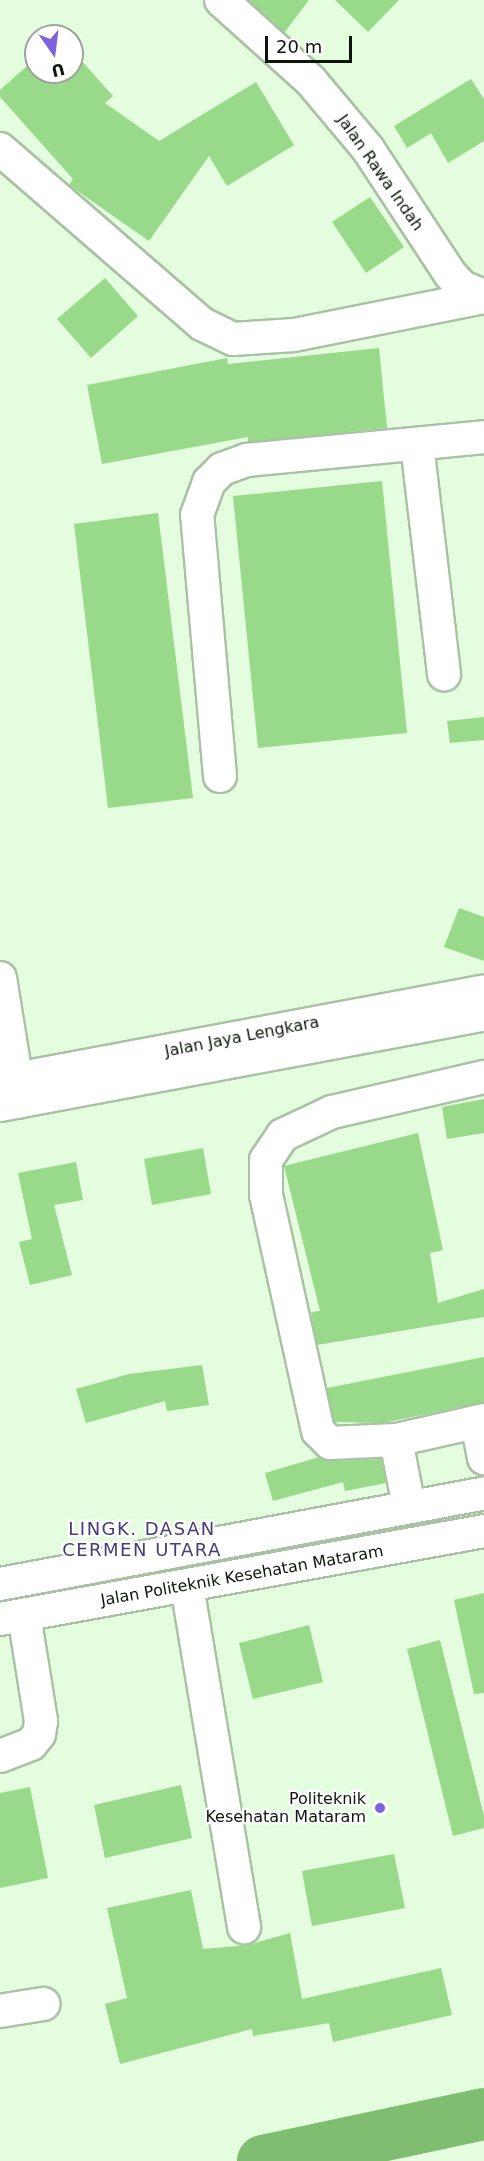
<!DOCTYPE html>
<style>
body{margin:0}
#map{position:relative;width:484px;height:2161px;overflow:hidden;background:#e4fddf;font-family:"DejaVu Sans",sans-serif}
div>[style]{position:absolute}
.river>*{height:52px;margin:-26px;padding:0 26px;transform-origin:26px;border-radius:26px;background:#7fbe70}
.building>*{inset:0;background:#99d98a}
.roads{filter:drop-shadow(2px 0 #aac1a5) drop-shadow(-2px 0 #aac1a5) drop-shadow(0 2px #aac1a5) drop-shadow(0 -2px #aac1a5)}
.minor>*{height:32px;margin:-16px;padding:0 16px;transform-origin:16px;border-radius:16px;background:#fff}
.dots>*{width:16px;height:16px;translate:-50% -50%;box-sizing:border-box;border:3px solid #fff;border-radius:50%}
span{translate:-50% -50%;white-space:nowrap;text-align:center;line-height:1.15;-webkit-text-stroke:4.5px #fff;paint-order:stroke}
.street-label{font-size:16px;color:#0d160b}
.poi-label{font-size:16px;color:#0d160b}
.right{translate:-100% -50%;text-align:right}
.neighbourhood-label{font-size:18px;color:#463a77;letter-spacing:1.5px}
.north{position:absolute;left:24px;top:24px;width:60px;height:60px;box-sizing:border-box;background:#fff;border:2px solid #9ea29d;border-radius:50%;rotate:166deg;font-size:16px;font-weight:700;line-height:24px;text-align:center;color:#0d160b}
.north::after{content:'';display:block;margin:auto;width:21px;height:27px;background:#7d62dd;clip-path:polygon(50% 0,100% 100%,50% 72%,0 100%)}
.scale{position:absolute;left:265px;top:36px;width:87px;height:27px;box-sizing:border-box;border:3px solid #0d160b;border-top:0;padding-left:8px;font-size:18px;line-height:21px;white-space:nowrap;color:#0d160b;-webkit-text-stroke:4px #fff;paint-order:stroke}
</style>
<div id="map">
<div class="river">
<div style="left:263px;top:2161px;width:226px;rotate:-12deg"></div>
</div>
<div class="building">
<div style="clip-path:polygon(248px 0,309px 0,284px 33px)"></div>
<div style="clip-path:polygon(335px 0,399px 0,368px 32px)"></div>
<div style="clip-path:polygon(72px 50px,113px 96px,105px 103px,159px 141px,256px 82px,294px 145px,227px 186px,209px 156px,149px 241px,69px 185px,73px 179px,0 97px,0 90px,36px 58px,36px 72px,72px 72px)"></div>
<div style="clip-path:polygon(471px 79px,484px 99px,484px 141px,448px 163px,431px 133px,407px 148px,394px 126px)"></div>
<div style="clip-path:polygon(370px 197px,404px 247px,366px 273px,332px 222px)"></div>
<div style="clip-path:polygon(105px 278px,138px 316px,91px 358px,57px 319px)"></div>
<div style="clip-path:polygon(379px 348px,387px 428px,248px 442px,248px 437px,102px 464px,87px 385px,227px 358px,228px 364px)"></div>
<div style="clip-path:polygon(382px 481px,407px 733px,258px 748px,233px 496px)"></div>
<div style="clip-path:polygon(158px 513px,193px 798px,108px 808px,74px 524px)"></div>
<div style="clip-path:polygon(484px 717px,484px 740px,450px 743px,447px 721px)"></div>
<div style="clip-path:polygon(459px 908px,484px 917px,484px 961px,444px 947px)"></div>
<div style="clip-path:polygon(484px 1099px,484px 1133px,447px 1139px,442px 1107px)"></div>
<div style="clip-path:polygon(418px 1133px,443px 1250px,430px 1253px,438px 1303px,484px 1289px,484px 1317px,317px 1345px,311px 1312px,320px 1311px,284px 1166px)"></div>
<div style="clip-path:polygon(203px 1148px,211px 1194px,152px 1205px,144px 1159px)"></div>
<div style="clip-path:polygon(76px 1162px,83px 1200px,54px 1205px,72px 1275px,30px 1285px,19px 1242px,32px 1239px,18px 1173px)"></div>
<div style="clip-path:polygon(484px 1357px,484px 1402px,383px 1423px,334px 1422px,327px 1388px)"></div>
<div style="clip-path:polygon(202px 1365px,209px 1405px,167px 1411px,165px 1401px,86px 1423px,76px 1389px,129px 1374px)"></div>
<div style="clip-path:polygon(319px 1457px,331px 1461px,381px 1459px,386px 1483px,345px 1491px,343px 1482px,273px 1501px,265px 1473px)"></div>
<div style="clip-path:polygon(484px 1593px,484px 1693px,474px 1694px,454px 1600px)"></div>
<div style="clip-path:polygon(309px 1625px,323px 1682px,253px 1699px,239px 1643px)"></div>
<div style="clip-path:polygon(440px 1640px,484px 1816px,484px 1828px,453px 1836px,407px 1649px)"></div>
<div style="clip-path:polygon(181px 1785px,192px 1838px,105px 1858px,94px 1805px)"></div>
<div style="clip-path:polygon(30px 1787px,48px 1878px,0 1888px,0 1793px)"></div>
<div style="clip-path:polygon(394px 1854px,405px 1908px,312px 1926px,302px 1871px)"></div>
<div style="clip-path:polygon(191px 1890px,203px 1949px,248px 1945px,290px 1933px,302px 1999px,441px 1968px,452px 2015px,333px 2042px,329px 2023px,253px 2036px,252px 2029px,120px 2064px,105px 2004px,127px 1998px,107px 1908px)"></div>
</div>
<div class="roads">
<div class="minor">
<div style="left:221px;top:0;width:121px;rotate:42deg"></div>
<div style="left:311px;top:81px;width:89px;rotate:50deg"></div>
<div style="left:368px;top:149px;width:149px;rotate:56.7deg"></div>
<div style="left:450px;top:274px;width:18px;rotate:47deg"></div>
<div style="left:462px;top:287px;width:24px;rotate:22deg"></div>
<div style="left:0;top:149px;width:267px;rotate:40.9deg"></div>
<div style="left:202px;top:324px;width:34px;rotate:26deg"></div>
<div style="left:233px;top:339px;width:61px;rotate:-3.8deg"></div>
<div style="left:294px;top:335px;width:194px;rotate:-11.3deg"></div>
<div style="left:417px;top:444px;width:232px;rotate:83.3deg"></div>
<div style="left:220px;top:776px;width:262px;rotate:-95deg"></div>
<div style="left:197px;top:515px;width:35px;rotate:-70deg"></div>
<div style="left:209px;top:482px;width:18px;rotate:-45deg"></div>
<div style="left:222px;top:469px;width:27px;rotate:-20deg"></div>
<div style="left:247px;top:460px;width:238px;rotate:-5.5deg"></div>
<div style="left:0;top:978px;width:125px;rotate:80.8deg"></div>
<div style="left:0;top:1082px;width:492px;rotate:-10.6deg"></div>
<div style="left:0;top:1105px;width:492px;rotate:-10.6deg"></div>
<div style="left:477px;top:1422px;width:37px;rotate:79deg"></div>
<div style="left:396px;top:1440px;width:66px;rotate:177.4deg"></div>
<div style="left:330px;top:1443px;width:17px;rotate:-135deg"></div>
<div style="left:318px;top:1431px;width:242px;rotate:-102.4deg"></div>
<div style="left:266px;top:1195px;width:35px;rotate:-90deg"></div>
<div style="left:266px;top:1160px;width:30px;rotate:-56deg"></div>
<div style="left:283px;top:1135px;width:54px;rotate:-25.1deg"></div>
<div style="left:332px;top:1112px;width:156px;rotate:-13deg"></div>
<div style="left:409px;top:1507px;width:68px;rotate:-101deg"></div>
<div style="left:396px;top:1440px;width:90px;rotate:-12.8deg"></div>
<div style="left:0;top:1584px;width:492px;rotate:-10.6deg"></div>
<div style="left:187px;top:1586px;width:346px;rotate:80.5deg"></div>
<div style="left:0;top:1619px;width:492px;rotate:-10.3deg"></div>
<div style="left:0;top:1756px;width:33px;rotate:-21deg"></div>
<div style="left:31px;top:1744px;width:13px;rotate:-51deg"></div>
<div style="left:39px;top:1734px;width:13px;rotate:-81deg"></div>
<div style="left:41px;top:1721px;width:107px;rotate:-99.1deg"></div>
<div style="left:0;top:2011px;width:44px;rotate:-9.2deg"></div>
</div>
</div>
<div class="dots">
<div style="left:380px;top:1808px;background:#7d62dd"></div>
</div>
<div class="street-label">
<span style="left:380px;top:173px;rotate:55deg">Jalan Rawa Indah</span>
<span style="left:242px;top:1037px;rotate:-11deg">Jalan Jaya Lengkara</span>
<span style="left:242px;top:1576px;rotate:-10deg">Jalan Politeknik Kesehatan Mataram</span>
</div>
<div class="poi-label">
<span class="right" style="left:366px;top:1808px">Politeknik<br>Kesehatan Mataram</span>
</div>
<div class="neighbourhood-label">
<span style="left:142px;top:1540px">LINGK. DASAN<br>CERMEN UTARA</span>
</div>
<div class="north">U</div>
<div class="scale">20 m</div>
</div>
